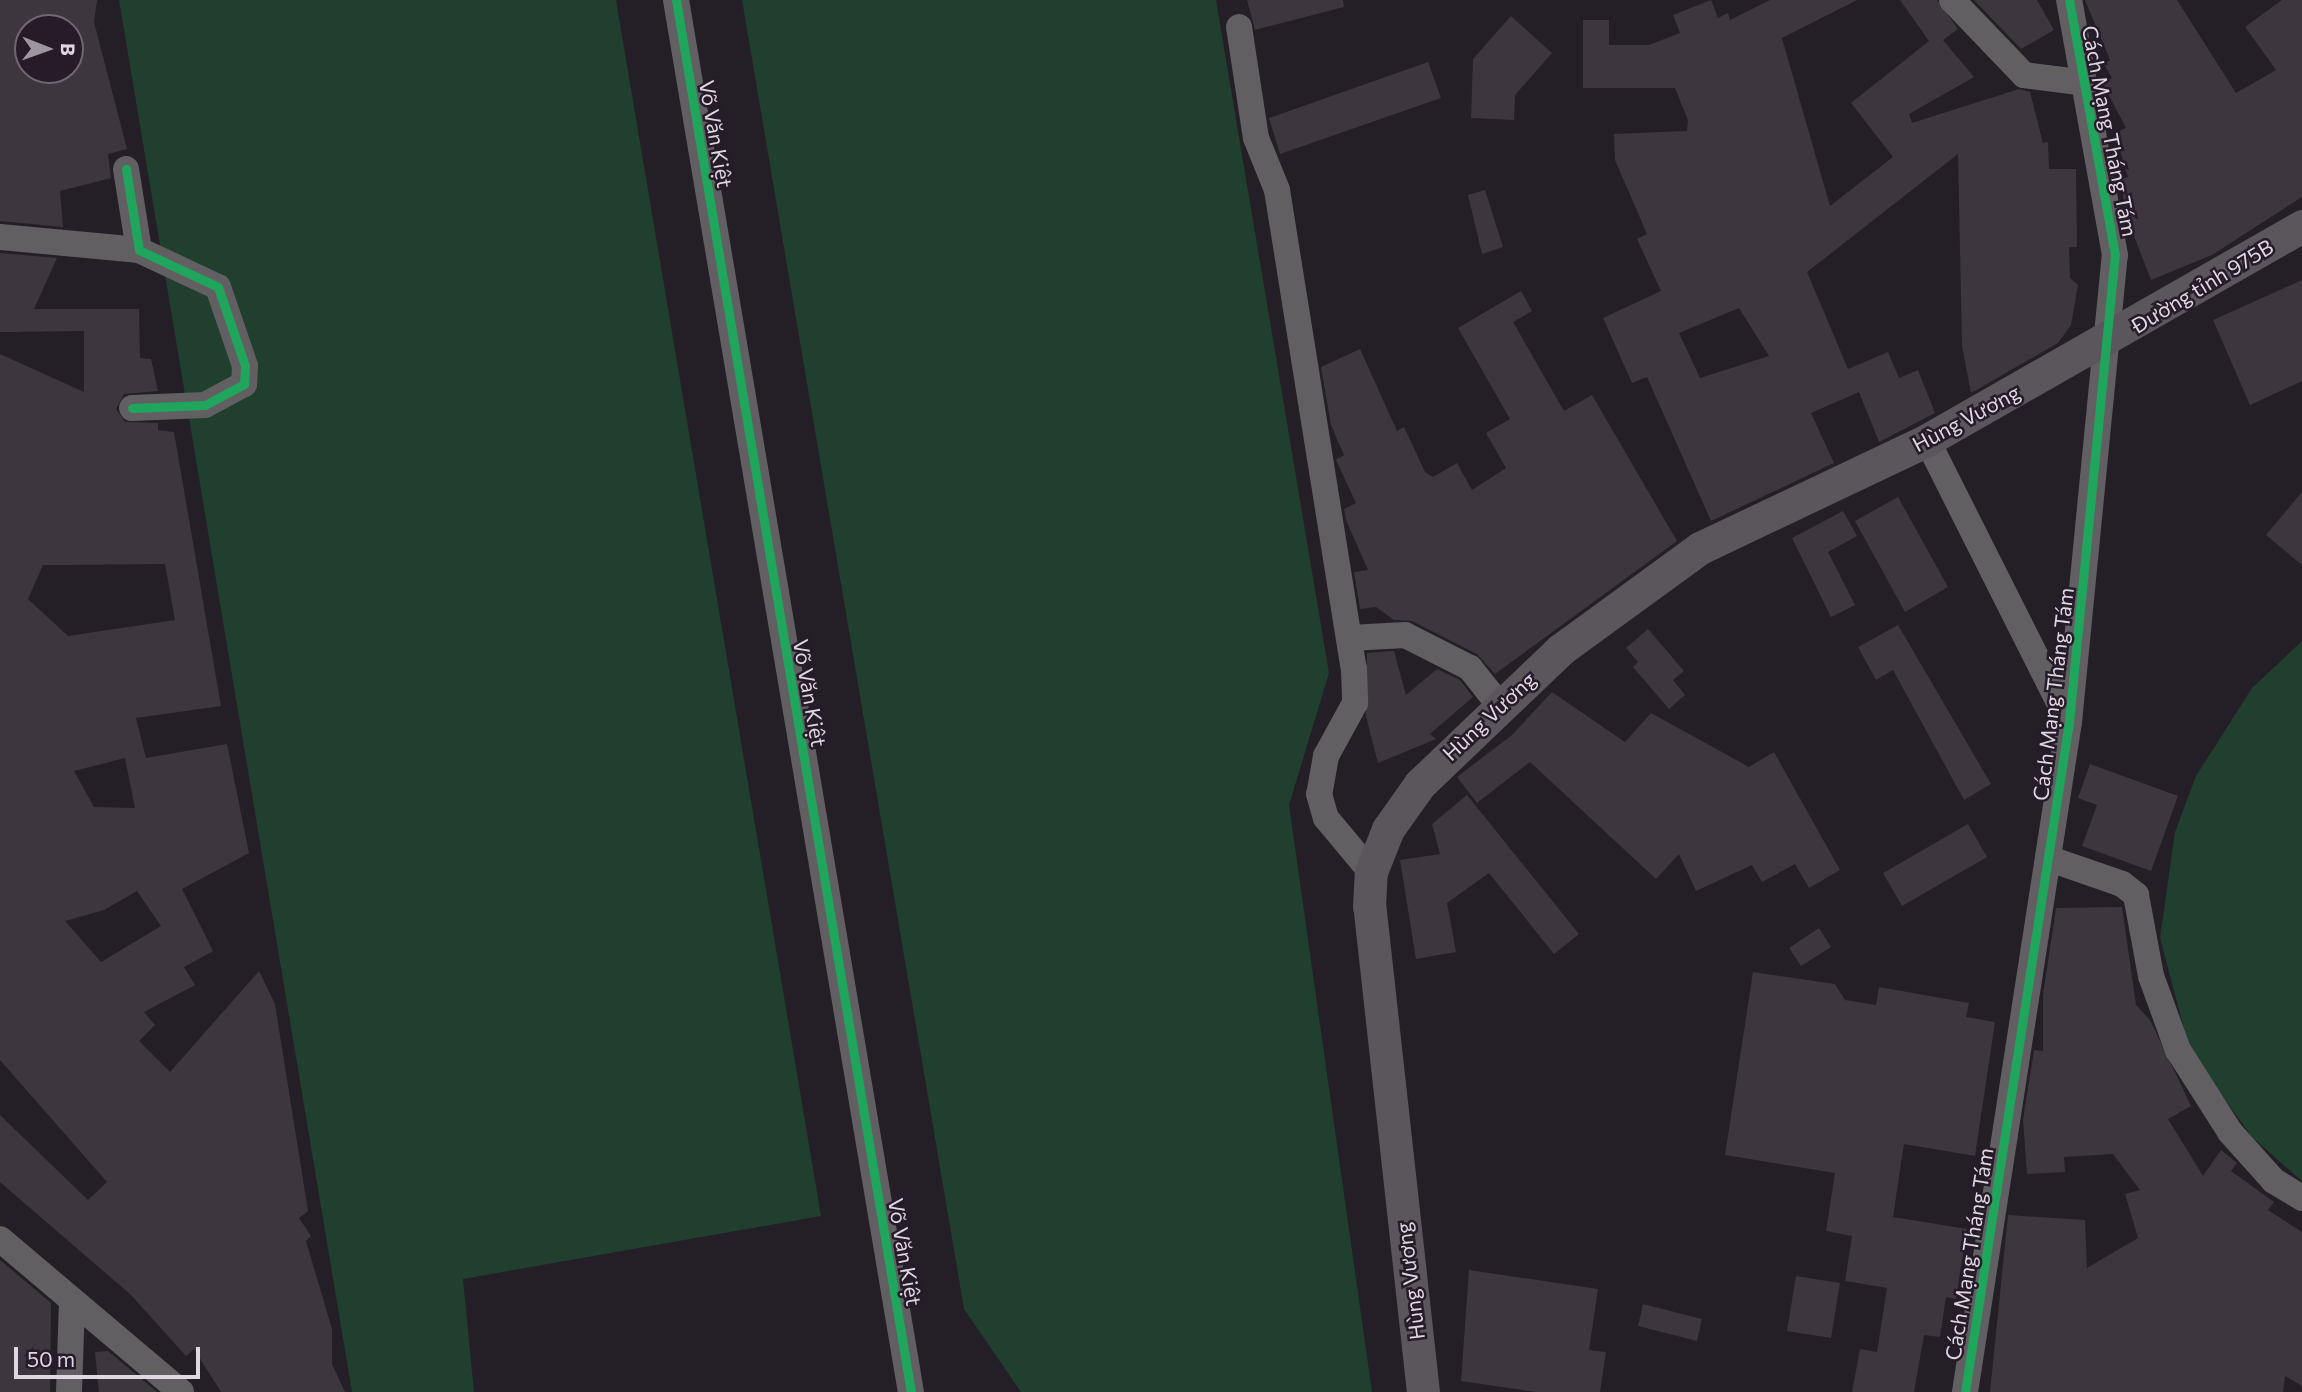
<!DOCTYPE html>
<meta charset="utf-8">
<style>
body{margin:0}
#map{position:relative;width:2302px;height:1392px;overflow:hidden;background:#241e26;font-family:Commissioner,sans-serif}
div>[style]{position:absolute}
.green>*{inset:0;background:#203f2e}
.building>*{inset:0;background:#3d363f}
.minor>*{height:26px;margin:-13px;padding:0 13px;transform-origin:13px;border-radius:13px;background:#625f62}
.major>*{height:33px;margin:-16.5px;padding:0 16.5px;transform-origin:16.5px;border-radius:16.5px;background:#5a565c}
.cycleway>*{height:9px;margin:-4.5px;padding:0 4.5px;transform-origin:4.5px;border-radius:4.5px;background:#20a55d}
span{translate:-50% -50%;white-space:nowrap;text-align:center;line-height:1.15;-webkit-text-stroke:5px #261b29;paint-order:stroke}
.street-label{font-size:21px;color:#dfd8e2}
.north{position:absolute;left:14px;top:14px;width:70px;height:70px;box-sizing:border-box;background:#261b29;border:2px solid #706773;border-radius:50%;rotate:91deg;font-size:19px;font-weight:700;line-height:28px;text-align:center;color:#dfd8e2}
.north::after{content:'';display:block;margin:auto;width:24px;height:32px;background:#9e97a0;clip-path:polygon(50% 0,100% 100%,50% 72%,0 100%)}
.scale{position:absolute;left:14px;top:1347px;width:186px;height:32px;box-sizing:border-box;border:4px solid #dfd8e2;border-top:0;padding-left:9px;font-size:21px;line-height:24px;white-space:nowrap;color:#dfd8e2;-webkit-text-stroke:5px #261b29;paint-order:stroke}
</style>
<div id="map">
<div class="green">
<div style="clip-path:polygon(119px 0,616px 0,821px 1216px,463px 1279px,474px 1392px,352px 1392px)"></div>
<div style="clip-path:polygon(742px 0,1216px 0,1329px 673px,1289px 805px,1372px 1392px,1021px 1392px,964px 1309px)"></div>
<div style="clip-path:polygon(2302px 641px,2302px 1181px,2252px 1137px,2190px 1051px,2160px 938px,2175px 832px,2196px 776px,2252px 688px)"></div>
</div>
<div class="building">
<div style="clip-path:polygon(evenodd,0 0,97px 0,94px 22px,127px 149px,108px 154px,111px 178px,60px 191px,63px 227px,0 221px,0 0,28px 28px,70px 28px,70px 70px,28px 70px,28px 28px)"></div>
<div style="clip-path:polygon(1247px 0,1343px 0,1344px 7px,1255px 30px)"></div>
<div style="clip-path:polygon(evenodd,1711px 0,1718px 18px,1728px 13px,1730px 20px,1770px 0,1857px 0,1782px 38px,1830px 206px,1893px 157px,1851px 103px,1929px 41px,1900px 0,1937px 0,1958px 29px,1943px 40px,1974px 77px,1909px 114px,1912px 123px,2019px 89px,2030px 92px,2043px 143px,2048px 142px,2049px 169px,2076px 169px,2077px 247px,2069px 247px,2070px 278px,2078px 285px,2071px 325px,2058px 343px,1971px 393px,1962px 346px,1958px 154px,1807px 272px,1848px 369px,1888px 352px,1899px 378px,1918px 370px,1935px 413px,1879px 442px,1859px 392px,1811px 413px,1834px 463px,1711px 521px,1647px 377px,1632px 383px,1603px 318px,1661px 291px,1637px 239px,1647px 234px,1615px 160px,1614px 134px,1687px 131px,1688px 120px,1675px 88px,1583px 88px,1583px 20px,1609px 20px,1609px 45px,1649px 45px,1680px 33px,1673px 15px,1711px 0,1739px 308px,1769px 356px,1700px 378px,1679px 333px,1739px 308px)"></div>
<div style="clip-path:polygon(1974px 0,2037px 0,2054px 30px,2021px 49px)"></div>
<div style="clip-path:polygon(2085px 0,2177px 0,2236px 93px,2276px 70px,2245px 27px,2282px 0,2302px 0,2302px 197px,2212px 255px,2151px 280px,2124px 210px,2122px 179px,2128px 177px,2115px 133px,2126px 128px,2103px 84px,2112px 78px,2104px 64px,2110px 60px)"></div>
<div style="clip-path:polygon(1511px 16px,1552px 53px,1515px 95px,1514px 120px,1471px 118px,1473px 59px)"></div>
<div style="clip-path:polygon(1428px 62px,1441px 98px,1280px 154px,1269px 118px)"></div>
<div style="clip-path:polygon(1485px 190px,1503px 247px,1482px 254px,1468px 195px)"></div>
<div style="clip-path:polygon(evenodd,0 253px,57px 258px,34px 309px,139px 309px,140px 358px,151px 359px,158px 391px,124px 394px,116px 409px,125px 422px,158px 423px,158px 430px,174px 432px,221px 706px,136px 718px,146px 758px,227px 744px,249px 853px,182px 889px,213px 951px,184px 967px,195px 985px,144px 1012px,155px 1025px,139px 1041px,170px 1072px,259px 971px,275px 1004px,308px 1211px,299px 1218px,311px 1236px,306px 1241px,332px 1329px,332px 1364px,345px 1392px,221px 1392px,194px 1349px,186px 1356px,131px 1295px,0 1182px,0 1115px,88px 1200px,107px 1182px,0 1060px,0 354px,84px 392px,84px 331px,0 332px,0 253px,165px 564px,175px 620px,68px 636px,28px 599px,43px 565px,165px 564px,0 253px,125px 758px,135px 808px,94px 807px,74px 771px,125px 758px,0 253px,137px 891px,161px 926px,101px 962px,65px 921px,104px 910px,137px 891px)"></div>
<div style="clip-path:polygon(2302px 280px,2302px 381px,2250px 405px,2213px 320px)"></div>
<div style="clip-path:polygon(1521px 291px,1532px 311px,1513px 322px,1564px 411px,1592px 395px,1677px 541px,1495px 674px,1477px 654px,1412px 621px,1394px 620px,1376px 607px,1360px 609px,1354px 572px,1368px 570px,1346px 520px,1344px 509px,1356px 503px,1336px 460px,1344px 455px,1331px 425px,1321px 367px,1360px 349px,1397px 431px,1404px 427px,1425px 472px,1433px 477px,1457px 463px,1472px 490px,1506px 468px,1486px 433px,1510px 419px,1458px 328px)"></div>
<div style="clip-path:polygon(2302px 492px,2302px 565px,2266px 535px)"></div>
<div style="clip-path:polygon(1898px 497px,1948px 587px,1905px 612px,1855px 521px)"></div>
<div style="clip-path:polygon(1843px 511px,1857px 536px,1828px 552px,1855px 605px,1831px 617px,1792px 538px)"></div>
<div style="clip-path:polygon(1898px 625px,1991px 784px,1964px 800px,1893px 670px,1876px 680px,1858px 647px)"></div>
<div style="clip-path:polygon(1648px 629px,1684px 671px,1673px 680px,1685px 695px,1669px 709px,1633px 667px,1638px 662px,1626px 648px)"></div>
<div style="clip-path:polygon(1394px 651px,1406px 695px,1437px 669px,1460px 680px,1473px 697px,1430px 734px,1436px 739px,1378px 763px,1366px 716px,1367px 653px)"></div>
<div style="clip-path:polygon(1552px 692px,1625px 742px,1651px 713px,1749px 767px,1774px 752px,1840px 870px,1809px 888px,1795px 864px,1762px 882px,1752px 865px,1696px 891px,1679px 854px,1656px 879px,1530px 762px,1477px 803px,1457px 777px,1512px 735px)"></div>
<div style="clip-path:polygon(2090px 764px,2178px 796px,2151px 871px,2082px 846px,2097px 805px,2078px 798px)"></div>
<div style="clip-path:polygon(1467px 795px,1579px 934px,1554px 954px,1489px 873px,1447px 903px,1456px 952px,1416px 959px,1400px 860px,1440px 854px,1432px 824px)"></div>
<div style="clip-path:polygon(1968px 824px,1987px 857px,1902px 906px,1883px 873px)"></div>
<div style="clip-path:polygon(2122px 907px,2136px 1005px,2150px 1020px,2191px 1106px,2168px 1119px,2203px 1176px,2221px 1150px,2237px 1163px,2231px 1171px,2274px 1202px,2268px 1210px,2302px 1232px,2302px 1386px,2285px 1376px,2283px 1392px,1990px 1392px,2008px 1215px,2085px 1220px,2087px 1268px,2138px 1238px,2125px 1194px,2140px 1190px,2113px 1154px,2064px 1157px,2065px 1172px,2027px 1174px,2023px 1120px,2034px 1050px,2043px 1051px,2043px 995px,2056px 908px)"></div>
<div style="clip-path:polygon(1819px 928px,1831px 947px,1801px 966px,1789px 948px)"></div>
<div style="clip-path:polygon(1753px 972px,1835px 984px,1845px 1000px,1876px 1005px,1879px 987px,1969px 1003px,1966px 1017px,1995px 1022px,1975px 1156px,1904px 1144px,1893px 1217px,1967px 1229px,1956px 1299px,1946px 1297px,1940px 1337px,1924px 1335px,1914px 1392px,1852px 1392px,1860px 1349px,1877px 1352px,1887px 1288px,1845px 1281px,1852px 1236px,1826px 1231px,1835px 1173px,1725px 1155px)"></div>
<div style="clip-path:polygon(0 1260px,51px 1303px,50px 1392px,0 1392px)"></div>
<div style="clip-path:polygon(1469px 1270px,1598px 1289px,1589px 1350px,1606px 1352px,1600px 1392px,1536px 1392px,1461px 1381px)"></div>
<div style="clip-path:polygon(1796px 1276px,1840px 1283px,1831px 1338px,1787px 1331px)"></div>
<div style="clip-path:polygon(1643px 1304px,1702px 1319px,1697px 1341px,1638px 1326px)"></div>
<div style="clip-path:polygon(108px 1351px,157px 1392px,99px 1392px,95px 1352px)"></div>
</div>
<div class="minor">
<div style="left:676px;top:0;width:1412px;rotate:80.42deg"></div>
<div style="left:1952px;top:0;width:104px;rotate:46.2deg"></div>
<div style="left:2024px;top:75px;width:55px;rotate:7.3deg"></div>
<div style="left:1239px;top:27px;width:112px;rotate:81.3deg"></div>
<div style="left:1256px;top:138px;width:56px;rotate:68deg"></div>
<div style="left:1277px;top:190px;width:485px;rotate:80.9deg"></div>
<div style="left:1354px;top:669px;width:34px;rotate:88deg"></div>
<div style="left:1355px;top:703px;width:60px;rotate:118.7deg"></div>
<div style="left:1326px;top:756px;width:39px;rotate:100deg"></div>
<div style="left:1319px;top:794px;width:25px;rotate:74deg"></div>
<div style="left:1326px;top:818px;width:70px;rotate:50.2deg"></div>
<div style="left:126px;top:169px;width:82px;rotate:80.9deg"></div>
<div style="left:139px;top:250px;width:87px;rotate:25.1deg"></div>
<div style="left:218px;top:287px;width:83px;rotate:71.1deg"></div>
<div style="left:245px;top:366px;width:18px;rotate:93deg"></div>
<div style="left:244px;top:384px;width:44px;rotate:151.7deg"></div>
<div style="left:205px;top:405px;width:73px;rotate:177.6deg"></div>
<div style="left:0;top:237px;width:140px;rotate:5.3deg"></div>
<div style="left:1927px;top:440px;width:316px;rotate:63.3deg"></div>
<div style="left:1350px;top:638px;width:55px;rotate:-3.1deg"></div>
<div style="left:1405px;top:635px;width:73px;rotate:26.9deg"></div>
<div style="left:1470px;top:668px;width:48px;rotate:51.7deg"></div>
<div style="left:2050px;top:859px;width:76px;rotate:19.1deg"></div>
<div style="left:2122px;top:884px;width:18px;rotate:38deg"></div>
<div style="left:2136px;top:895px;width:82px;rotate:79.5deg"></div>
<div style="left:2151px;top:976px;width:79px;rotate:70deg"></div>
<div style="left:2178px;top:1050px;width:97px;rotate:57.6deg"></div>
<div style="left:2230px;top:1132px;width:66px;rotate:48.1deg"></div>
<div style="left:2274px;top:1181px;width:33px;rotate:31deg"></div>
<div style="left:0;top:1239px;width:237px;rotate:40.2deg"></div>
<div style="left:69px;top:1392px;width:92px;rotate:-88.1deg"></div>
<div style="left:1965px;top:1392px;width:678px;rotate:-81.18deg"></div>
<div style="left:2069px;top:722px;width:469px;rotate:-84.4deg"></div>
<div style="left:2115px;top:255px;width:259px;rotate:-100.2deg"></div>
</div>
<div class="major">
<div style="left:1423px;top:1392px;width:489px;rotate:-96.3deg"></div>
<div style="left:1369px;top:906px;width:34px;rotate:-87deg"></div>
<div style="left:1371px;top:872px;width:46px;rotate:-68.4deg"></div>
<div style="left:1388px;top:829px;width:55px;rotate:-54.6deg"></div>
<div style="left:1420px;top:784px;width:194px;rotate:-43.7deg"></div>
<div style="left:1560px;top:650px;width:173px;rotate:-36.1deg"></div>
<div style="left:1700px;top:548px;width:251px;rotate:-25.4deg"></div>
<div style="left:1927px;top:440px;width:432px;rotate:-29.7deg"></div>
</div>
<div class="cycleway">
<div style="left:676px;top:0;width:1412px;rotate:80.42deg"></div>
<div style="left:126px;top:169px;width:82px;rotate:80.9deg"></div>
<div style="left:139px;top:250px;width:87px;rotate:25.1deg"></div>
<div style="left:218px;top:287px;width:83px;rotate:71.1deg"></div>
<div style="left:245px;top:366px;width:18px;rotate:93deg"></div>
<div style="left:244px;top:384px;width:44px;rotate:151.7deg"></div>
<div style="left:205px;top:405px;width:73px;rotate:177.6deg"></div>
<div style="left:1965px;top:1392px;width:678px;rotate:-81.18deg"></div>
<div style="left:2069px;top:722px;width:469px;rotate:-84.4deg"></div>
<div style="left:2115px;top:255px;width:259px;rotate:-100.2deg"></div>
</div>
<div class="street-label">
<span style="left:2110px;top:131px;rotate:79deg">Cách Mạng Tháng Tám</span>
<span style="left:716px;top:134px;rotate:80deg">Võ Văn Kiệt</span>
<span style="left:2202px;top:286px;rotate:-31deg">Đường tỉnh 975B</span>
<span style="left:1966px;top:418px;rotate:-28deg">Hùng Vương</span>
<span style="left:810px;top:693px;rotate:80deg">Võ Văn Kiệt</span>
<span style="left:2053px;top:694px;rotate:-83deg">Cách Mạng Tháng Tám</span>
<span style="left:1489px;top:716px;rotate:-43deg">Hùng Vương</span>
<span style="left:905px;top:1252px;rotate:80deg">Võ Văn Kiệt</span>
<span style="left:1969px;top:1254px;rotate:-81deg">Cách Mạng Tháng Tám</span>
<span style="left:1410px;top:1281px;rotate:-97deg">Hùng Vương</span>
</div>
<div class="north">B</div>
<div class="scale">50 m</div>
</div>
